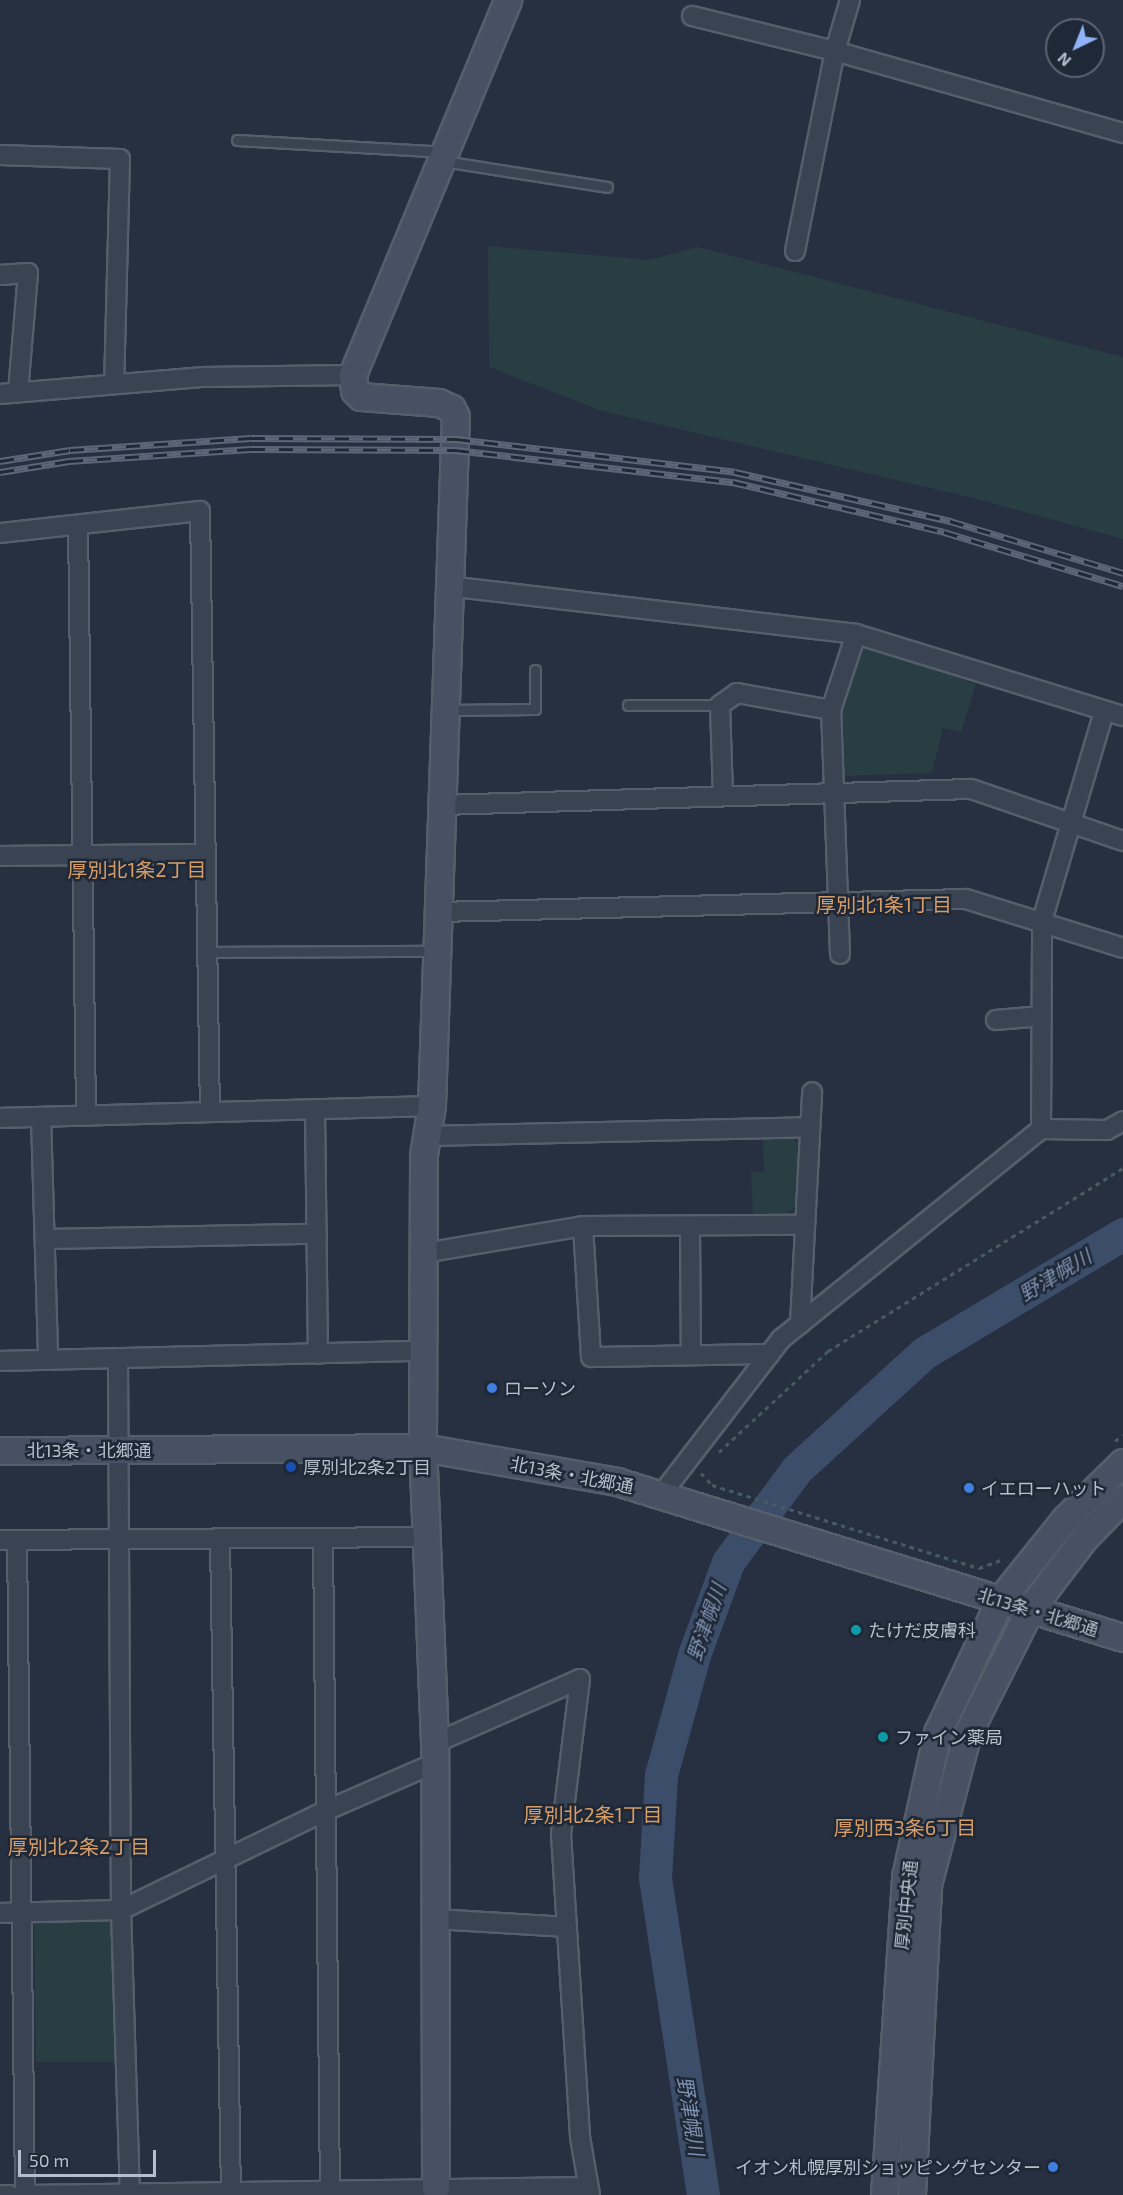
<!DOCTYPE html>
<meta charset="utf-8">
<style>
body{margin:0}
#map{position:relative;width:1123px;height:2195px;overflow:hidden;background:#263041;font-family:"Exo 2","Noto Sans JP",sans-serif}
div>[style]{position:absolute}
.green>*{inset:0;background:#283e42}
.river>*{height:33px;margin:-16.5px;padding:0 16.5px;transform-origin:16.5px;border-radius:16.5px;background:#3c4d6a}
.path>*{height:3px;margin-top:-1.5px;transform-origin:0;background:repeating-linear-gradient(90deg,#465b5f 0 4.5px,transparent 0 9px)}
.roads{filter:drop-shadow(2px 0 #555e6b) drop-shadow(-2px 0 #555e6b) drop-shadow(0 2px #555e6b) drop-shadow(0 -2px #555e6b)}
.lane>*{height:9px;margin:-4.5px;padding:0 4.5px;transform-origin:4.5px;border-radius:4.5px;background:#3a4351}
.street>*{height:18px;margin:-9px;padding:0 9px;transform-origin:9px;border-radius:9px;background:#3a4351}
.secondary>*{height:26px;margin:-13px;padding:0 13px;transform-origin:13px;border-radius:13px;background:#485164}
.rail>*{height:7px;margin-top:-3.5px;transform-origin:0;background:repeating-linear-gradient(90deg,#1f2836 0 14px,#5c6678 0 28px);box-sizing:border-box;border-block:2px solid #5c6678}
.dots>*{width:16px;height:16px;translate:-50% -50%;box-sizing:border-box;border:3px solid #1f2836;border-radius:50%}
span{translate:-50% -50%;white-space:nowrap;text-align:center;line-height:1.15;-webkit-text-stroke:5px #1f2836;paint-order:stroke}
.poi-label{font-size:18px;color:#b7becb}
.left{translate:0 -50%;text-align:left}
.right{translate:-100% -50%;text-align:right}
.street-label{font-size:18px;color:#b7becb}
.neighbourhood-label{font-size:20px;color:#d69d68}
.water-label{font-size:20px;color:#7f92b2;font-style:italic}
.north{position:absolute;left:1045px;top:18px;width:60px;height:60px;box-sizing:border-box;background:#1f2836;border:2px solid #5c6472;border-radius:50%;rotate:223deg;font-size:16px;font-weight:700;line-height:24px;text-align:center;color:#b7becb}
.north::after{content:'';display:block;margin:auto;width:21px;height:27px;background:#90b2f8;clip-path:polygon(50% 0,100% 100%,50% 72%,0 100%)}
.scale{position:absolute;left:18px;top:2150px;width:138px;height:27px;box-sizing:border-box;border:3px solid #b7becb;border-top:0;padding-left:8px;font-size:18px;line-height:21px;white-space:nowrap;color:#b7becb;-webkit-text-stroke:4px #1f2836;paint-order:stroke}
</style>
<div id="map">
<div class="green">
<div style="clip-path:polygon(488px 246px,649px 260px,698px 247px,1123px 357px,1123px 539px,973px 498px,602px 411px,489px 367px)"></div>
<div style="clip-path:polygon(868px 647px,976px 684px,961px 732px,943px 728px,932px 773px,844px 776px,842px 705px,859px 652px)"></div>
<div style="clip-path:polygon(793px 1137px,799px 1146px,797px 1206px,786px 1214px,753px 1214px,751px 1172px,764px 1172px,763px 1139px)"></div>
<div style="clip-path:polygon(34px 1921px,111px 1922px,114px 2062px,36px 2062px)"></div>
</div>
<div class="river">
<div style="left:703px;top:2195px;width:322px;rotate:-98.6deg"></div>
<div style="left:655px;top:1877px;width:102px;rotate:-86.6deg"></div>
<div style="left:661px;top:1775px;width:124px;rotate:-74.6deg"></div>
<div style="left:694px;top:1655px;width:99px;rotate:-69.9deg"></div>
<div style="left:728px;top:1562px;width:116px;rotate:-53.4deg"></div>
<div style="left:797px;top:1469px;width:172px;rotate:-42.4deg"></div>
<div style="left:924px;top:1353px;width:232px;rotate:-30.9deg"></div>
</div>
<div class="path">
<div style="left:1115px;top:1441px;width:10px;rotate:-37deg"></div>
<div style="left:719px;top:1452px;width:149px;rotate:-42.8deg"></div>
<div style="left:828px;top:1351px;width:347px;rotate:-31.8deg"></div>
<div style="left:701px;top:1473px;width:16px;rotate:47deg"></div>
<div style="left:712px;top:1485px;width:280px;rotate:17.3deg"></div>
<div style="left:979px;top:1568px;width:27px;rotate:-20deg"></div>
</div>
<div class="roads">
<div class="lane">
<div style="left:237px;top:140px;width:206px;rotate:3.3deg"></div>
<div style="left:443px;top:161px;width:166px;rotate:9deg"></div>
<div style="left:628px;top:705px;width:92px"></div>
<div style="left:447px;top:710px;width:88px;rotate:-0.7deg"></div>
<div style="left:535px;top:709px;width:39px;rotate:-90deg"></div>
<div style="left:207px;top:952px;width:229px;rotate:-0.3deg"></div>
</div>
<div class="street">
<div style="left:692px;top:16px;width:147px;rotate:13.8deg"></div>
<div style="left:835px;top:51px;width:299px;rotate:15.9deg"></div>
<div style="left:0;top:155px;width:120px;rotate:1.9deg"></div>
<div style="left:120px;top:159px;width:225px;rotate:91.5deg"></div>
<div style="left:795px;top:251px;width:204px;rotate:-78.7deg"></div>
<div style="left:835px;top:51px;width:53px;rotate:-73.6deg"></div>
<div style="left:0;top:275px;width:28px;rotate:-4deg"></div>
<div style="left:28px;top:273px;width:118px;rotate:94.8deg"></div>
<div style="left:0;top:394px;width:205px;rotate:-4.8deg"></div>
<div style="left:204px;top:377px;width:149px;rotate:-0.8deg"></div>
<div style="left:78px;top:525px;width:591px;rotate:89.22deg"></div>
<div style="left:0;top:533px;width:201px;rotate:-6.3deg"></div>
<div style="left:200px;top:511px;width:601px;rotate:89.05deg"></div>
<div style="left:448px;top:586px;width:411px;rotate:6.7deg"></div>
<div style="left:856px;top:634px;width:279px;rotate:17.1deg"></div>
<div style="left:723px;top:796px;width:91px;rotate:-91.9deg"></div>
<div style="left:720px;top:705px;width:21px;rotate:-35deg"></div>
<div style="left:737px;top:693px;width:96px;rotate:10.3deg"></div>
<div style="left:441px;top:805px;width:530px;rotate:-1.73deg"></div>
<div style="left:971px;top:789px;width:161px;rotate:18.9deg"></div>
<div style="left:0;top:856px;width:205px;rotate:-0.6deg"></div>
<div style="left:438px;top:912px;width:528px;rotate:-1.41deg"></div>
<div style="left:966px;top:899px;width:164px;rotate:17.3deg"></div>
<div style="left:840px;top:954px;width:244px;rotate:-92.1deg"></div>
<div style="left:831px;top:710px;width:80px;rotate:-71.8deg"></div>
<div style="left:996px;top:1020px;width:46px;rotate:-5deg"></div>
<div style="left:315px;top:1110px;width:244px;rotate:89.3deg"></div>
<div style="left:41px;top:1117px;width:243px;rotate:88.3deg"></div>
<div style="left:0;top:1118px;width:432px;rotate:-1.6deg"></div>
<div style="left:1041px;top:1129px;width:66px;rotate:0.9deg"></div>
<div style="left:1107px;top:1130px;width:18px;rotate:-29deg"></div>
<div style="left:427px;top:1136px;width:383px;rotate:-1.3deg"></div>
<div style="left:583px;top:1226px;width:131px;rotate:86.5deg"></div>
<div style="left:591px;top:1357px;width:179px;rotate:-1deg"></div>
<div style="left:690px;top:1226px;width:129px;rotate:89.6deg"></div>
<div style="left:45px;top:1239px;width:272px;rotate:-1.1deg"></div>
<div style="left:424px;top:1253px;width:161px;rotate:-9.6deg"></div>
<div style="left:583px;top:1226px;width:222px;rotate:-0.3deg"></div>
<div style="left:800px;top:1324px;width:232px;rotate:-87deg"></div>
<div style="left:118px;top:1358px;width:552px;rotate:89.69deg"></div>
<div style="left:121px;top:1910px;width:285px;rotate:88.2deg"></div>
<div style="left:0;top:1361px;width:423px;rotate:-1.4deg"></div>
<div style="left:661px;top:1495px;width:197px;rotate:-52.4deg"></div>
<div style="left:781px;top:1339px;width:334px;rotate:-38.9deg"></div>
<div style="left:1041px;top:1129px;width:208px;rotate:-89.7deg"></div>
<div style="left:1042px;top:921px;width:218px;rotate:-73.5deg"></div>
<div style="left:323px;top:1538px;width:657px;rotate:89.39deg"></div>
<div style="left:220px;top:1539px;width:656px;rotate:89.04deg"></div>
<div style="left:0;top:1540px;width:427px;rotate:-0.4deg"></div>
<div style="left:17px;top:1540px;width:655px;rotate:89.3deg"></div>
<div style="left:435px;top:1743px;width:158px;rotate:-23.8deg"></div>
<div style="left:580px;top:1679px;width:156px;rotate:97deg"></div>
<div style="left:561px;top:1834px;width:304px;rotate:86.4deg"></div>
<div style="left:580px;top:2137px;width:59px;rotate:80.2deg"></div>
<div style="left:0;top:1913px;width:121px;rotate:-1.4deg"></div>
<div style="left:121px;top:1910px;width:225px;rotate:-25.9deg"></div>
<div style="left:323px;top:1812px;width:122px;rotate:-23.6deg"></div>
<div style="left:436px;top:1919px;width:131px;rotate:3.5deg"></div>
<div style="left:0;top:2195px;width:10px"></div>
<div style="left:30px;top:2195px;width:558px;rotate:-0.82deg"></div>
</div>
<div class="secondary">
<div style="left:0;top:1451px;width:423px;rotate:-0.4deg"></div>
<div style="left:423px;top:1448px;width:197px;rotate:9.9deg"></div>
<div style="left:617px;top:1482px;width:530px;rotate:17.13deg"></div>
<div style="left:436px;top:2188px;width:445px;rotate:-90.1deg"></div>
<div style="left:435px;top:1743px;width:295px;rotate:-92.3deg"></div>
<div style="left:423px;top:1448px;width:293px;rotate:-89.8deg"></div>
<div style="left:424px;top:1155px;width:50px;rotate:-80.7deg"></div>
<div style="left:432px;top:1106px;width:689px;rotate:-88.01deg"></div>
<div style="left:456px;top:417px;width:9px;rotate:-117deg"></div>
<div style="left:452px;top:409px;width:14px;rotate:-155deg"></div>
<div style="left:439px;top:403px;width:78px;rotate:-175.6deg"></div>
<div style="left:361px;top:397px;width:8px;rotate:-135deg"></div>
<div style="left:355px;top:391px;width:16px;rotate:-97deg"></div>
<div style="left:353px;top:375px;width:406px;rotate:-67.5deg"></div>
<div style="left:885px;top:2195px;width:319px;rotate:-86.2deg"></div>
<div style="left:906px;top:1877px;width:148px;rotate:-77.5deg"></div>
<div style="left:938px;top:1733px;width:147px;rotate:-64.7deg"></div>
<div style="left:1001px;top:1600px;width:104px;rotate:-51.3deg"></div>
<div style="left:1066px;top:1519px;width:80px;rotate:-44.5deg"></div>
<div style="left:912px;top:2195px;width:310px;rotate:-87deg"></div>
<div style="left:928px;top:1885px;width:156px;rotate:-75.2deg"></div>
<div style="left:968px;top:1734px;width:140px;rotate:-63.3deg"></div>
<div style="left:1031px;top:1609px;width:89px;rotate:-52.7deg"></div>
<div style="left:1085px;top:1538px;width:54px;rotate:-45.7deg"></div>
</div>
</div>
<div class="rail">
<div style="left:0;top:461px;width:71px;rotate:-8.9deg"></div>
<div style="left:70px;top:450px;width:181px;rotate:-3.8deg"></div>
<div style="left:251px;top:438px;width:205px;rotate:0.3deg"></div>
<div style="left:456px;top:439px;width:281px;rotate:6.7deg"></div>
<div style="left:735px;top:472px;width:221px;rotate:12.8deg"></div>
<div style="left:950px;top:521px;width:181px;rotate:16.7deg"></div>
<div style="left:0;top:472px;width:70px;rotate:-9.1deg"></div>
<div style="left:69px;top:461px;width:182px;rotate:-3.8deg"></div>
<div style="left:251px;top:449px;width:204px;rotate:0.3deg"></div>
<div style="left:455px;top:450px;width:280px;rotate:6.6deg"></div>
<div style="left:733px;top:482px;width:217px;rotate:13.3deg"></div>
<div style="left:944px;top:532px;width:187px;rotate:16.8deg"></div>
</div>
<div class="dots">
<div style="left:492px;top:1388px;background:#3f7fe0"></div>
<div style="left:291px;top:1467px;background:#1a4fb4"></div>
<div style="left:969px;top:1488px;background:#3f7fe0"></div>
<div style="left:856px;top:1630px;background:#0f9aa8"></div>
<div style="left:883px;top:1737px;background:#0f9aa8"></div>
<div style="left:1053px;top:2167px;background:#3f7fe0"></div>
</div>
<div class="poi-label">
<span class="left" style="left:504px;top:1388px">ローソン</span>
<span class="left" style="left:303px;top:1467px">厚別北2条2丁目</span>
<span class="left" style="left:981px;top:1488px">イエローハット</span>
<span class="left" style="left:868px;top:1630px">たけだ皮膚科</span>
<span class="left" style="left:895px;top:1737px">ファイン薬局</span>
<span class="right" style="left:1041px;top:2167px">イオン札幌厚別ショッピングセンター</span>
</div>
<div class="street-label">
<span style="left:89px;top:1450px">北13条・北郷通</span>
<span style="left:572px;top:1475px;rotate:11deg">北13条・北郷通</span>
<span style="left:1038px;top:1612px;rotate:17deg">北13条・北郷通</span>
<span style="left:906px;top:1905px;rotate:-84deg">厚別中央通</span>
</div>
<div class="neighbourhood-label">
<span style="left:137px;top:869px">厚別北1条2丁目</span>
<span style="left:884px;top:904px">厚別北1条1丁目</span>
<span style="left:593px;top:1814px">厚別北2条1丁目</span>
<span style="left:905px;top:1827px">厚別西3条6丁目</span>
<span style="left:79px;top:1846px">厚別北2条2丁目</span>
</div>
<div class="water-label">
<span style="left:1055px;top:1275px;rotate:-31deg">野津幌川</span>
<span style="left:706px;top:1622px;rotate:-71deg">野津幌川</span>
<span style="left:691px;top:2116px;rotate:81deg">野津幌川</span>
</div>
<div class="north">N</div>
<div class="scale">50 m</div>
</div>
